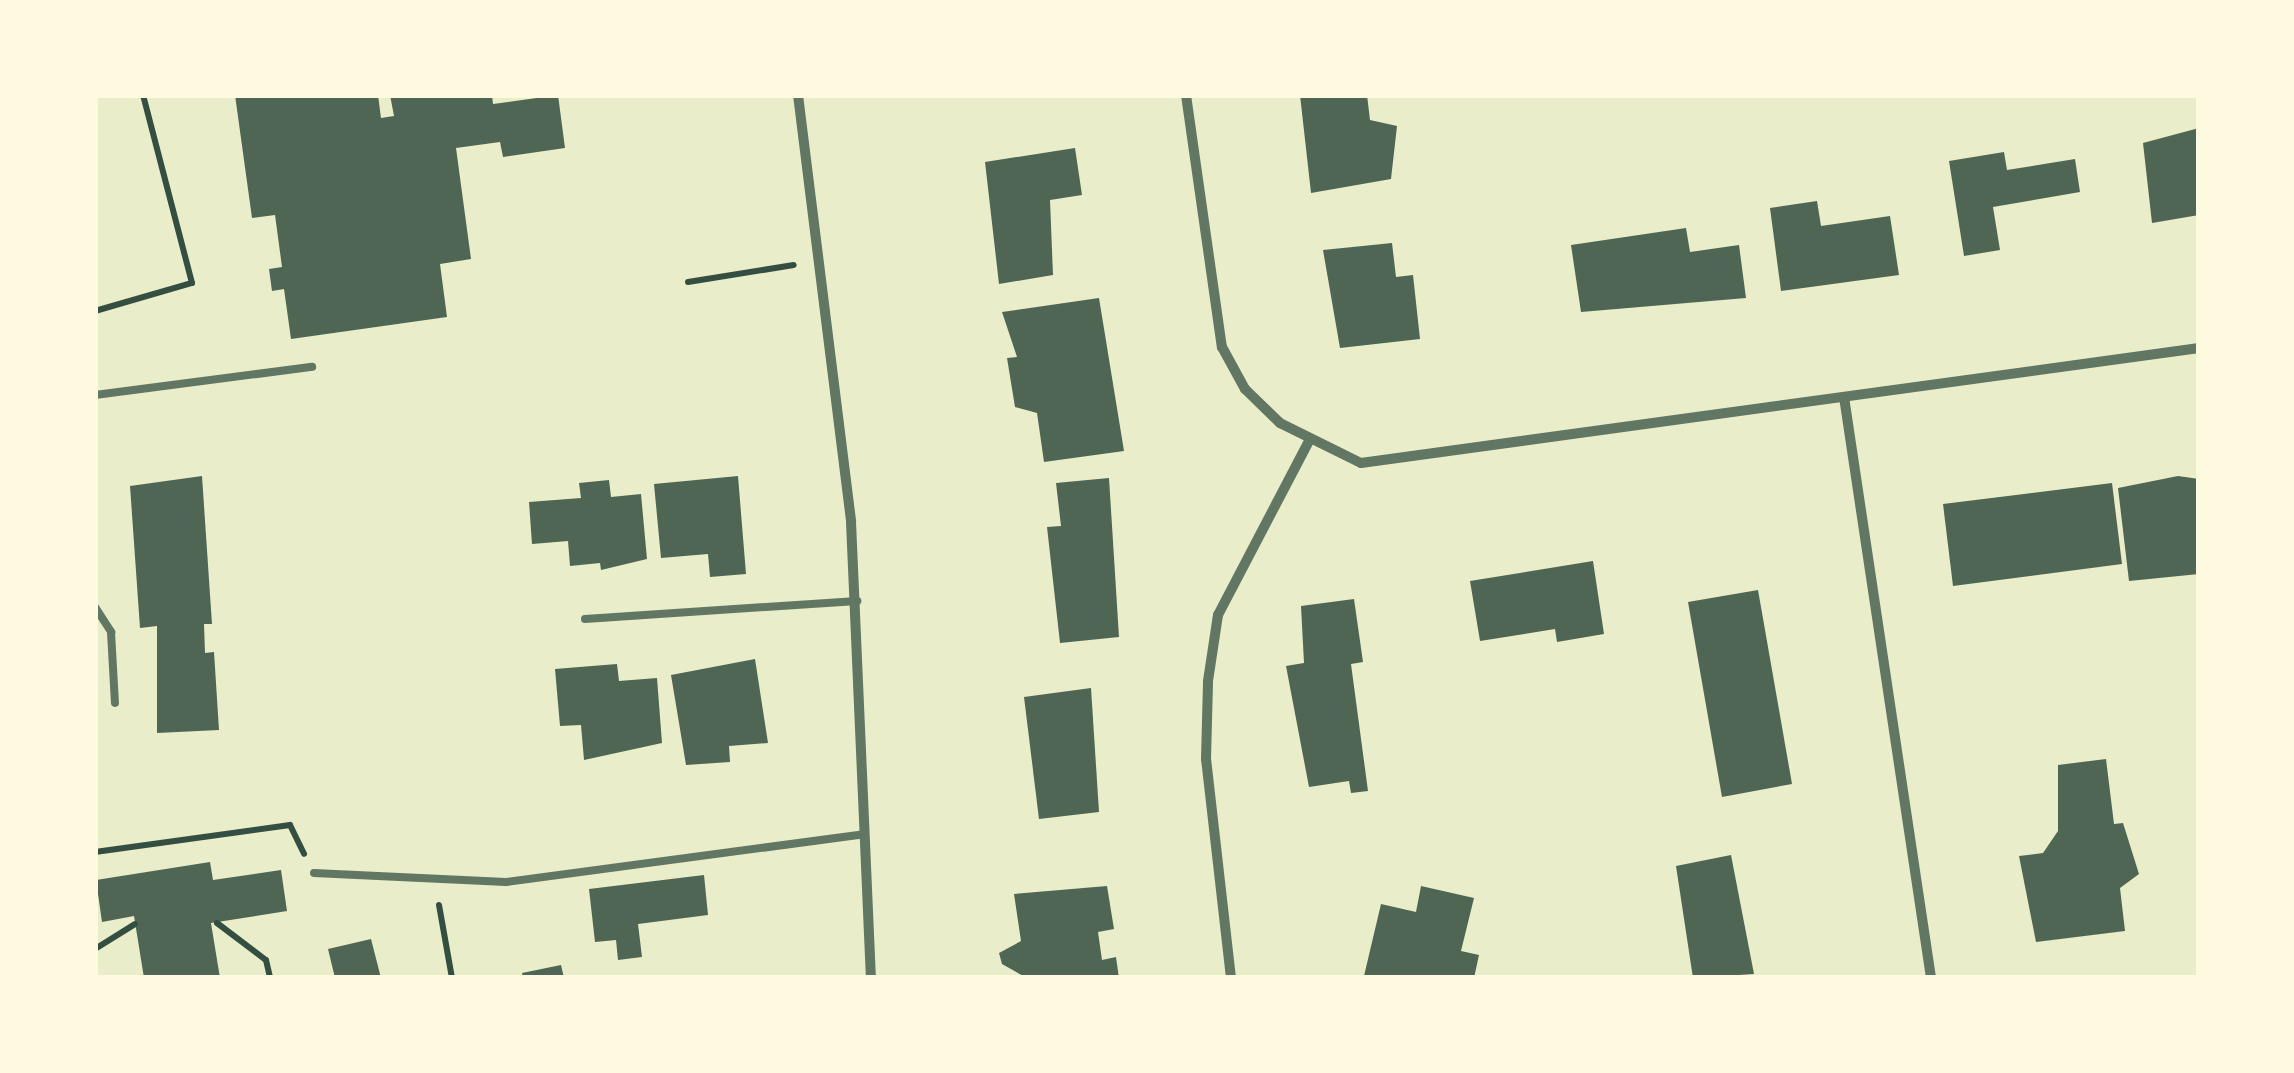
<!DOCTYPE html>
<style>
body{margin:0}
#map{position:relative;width:2294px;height:1073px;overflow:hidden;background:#e9edc9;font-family:Poppins,sans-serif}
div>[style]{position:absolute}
.building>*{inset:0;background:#4f6655}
.path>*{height:6px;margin:-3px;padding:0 3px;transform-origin:3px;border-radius:3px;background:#344e41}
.service>*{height:8px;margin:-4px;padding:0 4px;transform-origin:4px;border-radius:4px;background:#617663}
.minor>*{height:10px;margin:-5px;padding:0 5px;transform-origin:5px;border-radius:5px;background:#617663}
span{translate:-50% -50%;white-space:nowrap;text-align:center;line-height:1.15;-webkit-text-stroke:9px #fefae0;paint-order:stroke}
.frame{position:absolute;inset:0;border:98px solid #fefae0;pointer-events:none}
</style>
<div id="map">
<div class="building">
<div style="clip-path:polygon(235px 95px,378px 95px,381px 118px,394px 116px,390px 95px,492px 95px,493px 104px,558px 95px,565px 148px,503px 157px,500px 142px,456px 148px,471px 259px,440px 264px,447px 317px,291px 339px,284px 289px,272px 291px,269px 269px,282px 267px,275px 215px,252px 218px)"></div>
<div style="clip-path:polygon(1300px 95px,1367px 95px,1370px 120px,1397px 126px,1391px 179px,1311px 193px)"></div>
<div style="clip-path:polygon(2199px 128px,2199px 215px,2152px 223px,2143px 143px)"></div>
<div style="clip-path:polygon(1075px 148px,1082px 195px,1050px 200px,1053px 275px,999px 284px,985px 162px)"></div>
<div style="clip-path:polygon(2004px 152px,2007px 170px,2075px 159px,2080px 192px,1993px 207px,2000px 250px,1964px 256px,1949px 161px)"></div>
<div style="clip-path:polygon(1817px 201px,1821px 226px,1890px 216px,1899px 275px,1781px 291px,1770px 208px)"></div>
<div style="clip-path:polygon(1686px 228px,1690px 252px,1739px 245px,1746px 298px,1581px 312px,1571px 245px)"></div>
<div style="clip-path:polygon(1392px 243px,1396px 277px,1413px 275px,1420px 339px,1340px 348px,1323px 250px)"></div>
<div style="clip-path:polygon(1099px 298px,1124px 451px,1044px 462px,1037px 413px,1015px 407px,1007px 358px,1017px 357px,1002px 312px)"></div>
<div style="clip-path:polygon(202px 476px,212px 624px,204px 624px,205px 653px,214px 652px,219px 730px,157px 733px,157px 626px,140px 628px,130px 486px)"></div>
<div style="clip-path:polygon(738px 476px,746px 574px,710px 577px,708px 554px,661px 558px,654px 484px)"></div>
<div style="clip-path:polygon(2178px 476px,2199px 479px,2199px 574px,2129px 581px,2118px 488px)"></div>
<div style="clip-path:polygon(1109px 478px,1119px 637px,1060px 643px,1047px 527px,1061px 526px,1056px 483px)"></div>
<div style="clip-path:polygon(609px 480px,611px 497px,641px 494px,647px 559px,601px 570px,600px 563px,570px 566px,568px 541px,532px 544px,529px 502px,581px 498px,579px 483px)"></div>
<div style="clip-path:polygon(2112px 483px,2122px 564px,1953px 586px,1943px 504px)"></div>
<div style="clip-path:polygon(1593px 561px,1604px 634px,1557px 642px,1555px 629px,1480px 641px,1470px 581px)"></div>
<div style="clip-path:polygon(1758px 590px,1792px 784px,1722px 797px,1688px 602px)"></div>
<div style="clip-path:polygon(1354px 599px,1363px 662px,1351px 664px,1368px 791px,1351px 793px,1349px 781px,1309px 787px,1286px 666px,1304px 663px,1301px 606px)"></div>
<div style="clip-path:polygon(755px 659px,768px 743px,729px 746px,730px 762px,686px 765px,671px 675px)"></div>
<div style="clip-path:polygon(617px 664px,619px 681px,657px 678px,662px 743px,584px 760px,581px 725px,560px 726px,555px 669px)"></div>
<div style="clip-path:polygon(1091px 688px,1099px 812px,1039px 819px,1024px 697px)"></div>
<div style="clip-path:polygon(2106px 759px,2114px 824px,2123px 823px,2139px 874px,2120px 888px,2125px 931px,2036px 942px,2019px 856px,2043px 853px,2058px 831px,2058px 765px)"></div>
<div style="clip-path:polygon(1731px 855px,1754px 974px,1693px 978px,1676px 866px)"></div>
<div style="clip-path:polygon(210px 862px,213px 880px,281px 870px,287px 911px,211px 923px,220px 978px,144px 978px,134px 916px,102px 922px,96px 880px)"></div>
<div style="clip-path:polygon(704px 875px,708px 915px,638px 924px,642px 957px,618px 960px,616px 940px,595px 942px,589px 889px)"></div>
<div style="clip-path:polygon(1107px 886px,1114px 929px,1098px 932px,1102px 960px,1116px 957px,1119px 978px,1025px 977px,1002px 964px,999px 953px,1021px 941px,1014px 894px)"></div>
<div style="clip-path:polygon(1421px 886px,1474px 898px,1461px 951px,1479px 955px,1474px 978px,1364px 976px,1381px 904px,1416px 912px)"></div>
<div style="clip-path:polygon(371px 939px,381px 978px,335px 978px,328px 949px)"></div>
<div style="clip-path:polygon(561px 965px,564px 978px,523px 978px,522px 973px)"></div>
</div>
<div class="path">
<div style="left:688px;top:282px;width:107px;rotate:-9.1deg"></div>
<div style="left:95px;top:311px;width:101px;rotate:-16.1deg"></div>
<div style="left:192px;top:283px;width:194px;rotate:-104.6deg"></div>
<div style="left:95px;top:852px;width:197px;rotate:-7.9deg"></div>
<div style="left:290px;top:825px;width:32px;rotate:64deg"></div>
<div style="left:439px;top:905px;width:74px;rotate:79.9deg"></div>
<div style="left:217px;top:923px;width:61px;rotate:37.1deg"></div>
<div style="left:266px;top:960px;width:18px;rotate:77deg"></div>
<div style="left:95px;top:949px;width:47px;rotate:-32deg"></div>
</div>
<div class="service">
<div style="left:95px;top:395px;width:219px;rotate:-7.4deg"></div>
<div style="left:95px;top:607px;width:30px;rotate:57deg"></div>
<div style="left:111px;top:632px;width:71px;rotate:86.8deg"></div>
<div style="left:585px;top:619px;width:273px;rotate:-3.8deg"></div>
<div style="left:314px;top:873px;width:192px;rotate:2.7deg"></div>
<div style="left:506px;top:882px;width:361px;rotate:-7.6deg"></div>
</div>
<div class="minor">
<div style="left:798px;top:95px;width:430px;rotate:82.9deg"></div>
<div style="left:851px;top:522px;width:456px;rotate:87.5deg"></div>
<div style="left:1186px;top:95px;width:255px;rotate:81.9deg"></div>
<div style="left:1222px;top:347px;width:48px;rotate:61.3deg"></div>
<div style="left:1245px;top:389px;width:49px;rotate:44.2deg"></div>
<div style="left:1280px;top:423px;width:90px;rotate:26.3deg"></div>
<div style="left:1361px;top:463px;width:846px;rotate:-7.81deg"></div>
<div style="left:1844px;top:397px;width:587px;rotate:81.48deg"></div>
<div style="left:1231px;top:978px;width:220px;rotate:-96.5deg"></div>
<div style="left:1206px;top:759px;width:78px;rotate:-88.5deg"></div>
<div style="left:1208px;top:681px;width:67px;rotate:-81.4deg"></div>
<div style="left:1218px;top:615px;width:194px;rotate:-62.4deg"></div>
</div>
<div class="frame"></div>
</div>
